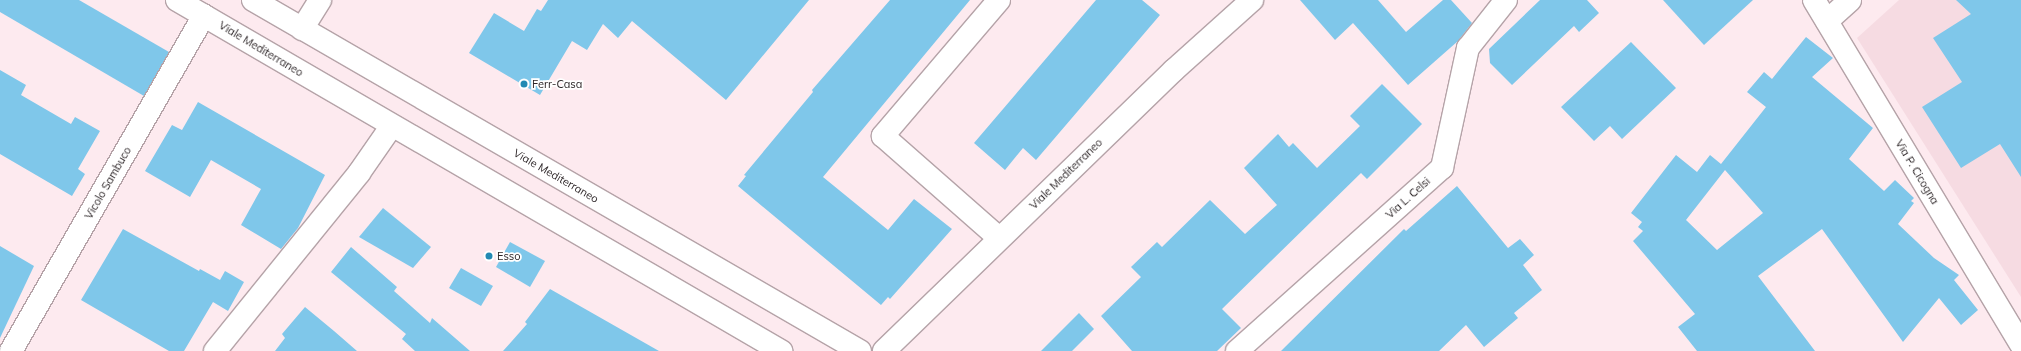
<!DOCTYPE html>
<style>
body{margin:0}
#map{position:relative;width:2021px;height:351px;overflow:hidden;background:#fdeaef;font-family:Mulish,sans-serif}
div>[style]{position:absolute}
.built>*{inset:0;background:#f6dbe2}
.building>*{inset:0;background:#7fc7ea}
.roads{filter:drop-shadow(1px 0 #b5a3a8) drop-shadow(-1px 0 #b5a3a8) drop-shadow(0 1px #b5a3a8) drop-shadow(0 -1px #b5a3a8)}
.minor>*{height:22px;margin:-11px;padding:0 11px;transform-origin:11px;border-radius:11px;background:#fff}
.tertiary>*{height:22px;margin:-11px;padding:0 11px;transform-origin:11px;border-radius:11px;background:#fff}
.dots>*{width:11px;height:11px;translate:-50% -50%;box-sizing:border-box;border:2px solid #fff;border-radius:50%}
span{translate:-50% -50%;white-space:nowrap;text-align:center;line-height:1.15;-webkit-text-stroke:3.5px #fff;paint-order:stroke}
.street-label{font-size:11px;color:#2b2426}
.poi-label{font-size:11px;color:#2b2426}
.left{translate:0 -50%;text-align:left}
</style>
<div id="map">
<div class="built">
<div style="clip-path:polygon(1899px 0,2021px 0,2021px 297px,1857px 38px)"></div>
</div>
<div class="building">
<div style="clip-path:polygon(0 0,79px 0,169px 52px,144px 96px,0 12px)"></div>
<div style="clip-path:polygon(548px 0,809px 0,726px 100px,632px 21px,618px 38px,603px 24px,587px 50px,572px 41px,540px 95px,469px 53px,494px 13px,524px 31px,537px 9px,541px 11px)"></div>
<div style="clip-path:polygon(890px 0,970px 0,823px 177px,888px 230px,914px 199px,952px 229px,890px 299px,888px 297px,881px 305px,738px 186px,746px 176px,744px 175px,813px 92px,812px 90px)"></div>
<div style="clip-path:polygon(1096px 0,1142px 0,1160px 15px,1036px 160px,1023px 148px,1005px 170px,974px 143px)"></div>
<div style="clip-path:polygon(1300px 0,1378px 0,1406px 32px,1443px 0,1451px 0,1472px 23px,1458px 41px,1408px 85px,1353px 23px,1335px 40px)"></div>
<div style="clip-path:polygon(1540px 0,1587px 0,1599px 13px,1579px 32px,1574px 26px,1512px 85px,1490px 63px,1489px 49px)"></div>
<div style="clip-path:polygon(1663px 0,1753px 0,1704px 45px)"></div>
<div style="clip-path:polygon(1956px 0,2021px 0,2021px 177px,2000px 144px,1961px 168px,1922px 107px,1962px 82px,1933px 38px,1971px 14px)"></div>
<div style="clip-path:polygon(evenodd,1806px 37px,1833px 58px,1812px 77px,1873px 128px,1849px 159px,1884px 191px,1895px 180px,1914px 198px,1911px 201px,1914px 203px,1898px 224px,1934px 258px,1959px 275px,1954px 280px,1978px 310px,1961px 325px,1939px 298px,1903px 342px,1822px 229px,1758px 276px,1815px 351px,1697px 351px,1678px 327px,1695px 314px,1633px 241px,1643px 231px,1638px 227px,1642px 222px,1631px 213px,1676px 155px,1697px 172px,1710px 155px,1721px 164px,1766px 107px,1747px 92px,1764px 72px,1772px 79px,1806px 37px,1725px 170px,1763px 213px,1717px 250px,1686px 220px,1725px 170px)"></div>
<div style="clip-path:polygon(1631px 42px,1676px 88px,1622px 139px,1610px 126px,1594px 141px,1561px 107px)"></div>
<div style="clip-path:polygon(0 70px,26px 85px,21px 95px,71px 124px,75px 117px,100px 131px,78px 169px,85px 174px,72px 196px,0 154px)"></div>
<div style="clip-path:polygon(1382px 84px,1422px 124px,1367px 179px,1361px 173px,1222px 309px,1241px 328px,1217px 351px,1132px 351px,1101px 316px,1141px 277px,1131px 267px,1157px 242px,1162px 247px,1210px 200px,1245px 234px,1277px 205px,1244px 168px,1278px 134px,1289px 147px,1293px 143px,1317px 168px,1360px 126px,1350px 116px)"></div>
<div style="clip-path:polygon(198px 102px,325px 175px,298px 228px,281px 249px,241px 225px,261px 189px,211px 160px,190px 197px,145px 171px,172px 125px,182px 130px)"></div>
<div style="clip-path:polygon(1457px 186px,1508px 248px,1520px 239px,1534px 255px,1523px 265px,1542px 290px,1514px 313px,1518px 318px,1484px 347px,1466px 325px,1439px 351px,1281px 351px,1404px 229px,1406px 231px)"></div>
<div style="clip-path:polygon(383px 208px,431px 247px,413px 268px,359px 237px)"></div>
<div style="clip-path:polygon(123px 229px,199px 271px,200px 269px,220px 280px,225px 271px,244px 282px,228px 311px,213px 302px,184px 351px,169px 351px,81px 300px)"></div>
<div style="clip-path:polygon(510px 242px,545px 261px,530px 287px,496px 267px)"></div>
<div style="clip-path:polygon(0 246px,34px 266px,0 338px)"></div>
<div style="clip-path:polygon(351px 247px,397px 287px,394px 291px,430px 323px,432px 318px,470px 351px,415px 351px,402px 339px,406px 334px,331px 272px)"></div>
<div style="clip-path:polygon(461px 268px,493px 286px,481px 306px,449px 288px)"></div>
<div style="clip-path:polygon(550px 289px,659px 351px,503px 351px,527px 324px,525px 322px)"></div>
<div style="clip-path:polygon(305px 307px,334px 331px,357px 351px,275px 351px,285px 338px,282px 334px)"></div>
<div style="clip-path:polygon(1079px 313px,1094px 329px,1072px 351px,1041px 351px)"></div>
</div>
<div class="roads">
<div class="minor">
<div style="left:999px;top:0;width:179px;rotate:130.5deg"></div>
<div style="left:883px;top:136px;width:154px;rotate:41.3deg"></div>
<div style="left:1814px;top:0;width:401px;rotate:59deg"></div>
<div style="left:1827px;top:21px;width:31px;rotate:-42deg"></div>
<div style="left:302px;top:29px;width:34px;rotate:-58deg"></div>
<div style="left:11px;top:351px;width:387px;rotate:-60.1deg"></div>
<div style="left:215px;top:351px;width:229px;rotate:-51deg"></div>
<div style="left:359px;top:173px;width:56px;rotate:-55.2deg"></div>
<div style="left:884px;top:351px;width:404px;rotate:-44.1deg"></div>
<div style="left:1174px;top:70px;width:105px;rotate:-41.9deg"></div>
<div style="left:1237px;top:351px;width:275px;rotate:-41.8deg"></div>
<div style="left:1442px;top:168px;width:123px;rotate:-77.8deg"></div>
<div style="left:1468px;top:48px;width:61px;rotate:-51.6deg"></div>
</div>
<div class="tertiary">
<div style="left:177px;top:0;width:699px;rotate:30.16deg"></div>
<div style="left:253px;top:0;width:701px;rotate:30.04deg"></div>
</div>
</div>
<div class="dots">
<div style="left:524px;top:84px;background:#238ab3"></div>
<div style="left:489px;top:256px;background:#238ab3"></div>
</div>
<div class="street-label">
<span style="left:261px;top:49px;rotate:31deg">Viale Mediterraneo</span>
<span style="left:1917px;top:172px;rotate:59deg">Via P. Cicogna</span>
<span style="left:1066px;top:174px;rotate:-44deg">Viale Mediterraneo</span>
<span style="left:556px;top:176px;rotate:30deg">Viale Mediterraneo</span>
<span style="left:108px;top:183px;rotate:-60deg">Vicolo Sambuco</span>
<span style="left:1408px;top:198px;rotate:-42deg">Via L. Celsi</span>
</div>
<div class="poi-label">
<span class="left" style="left:532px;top:84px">Ferr-Casa</span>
<span class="left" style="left:497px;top:256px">Esso</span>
</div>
</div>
